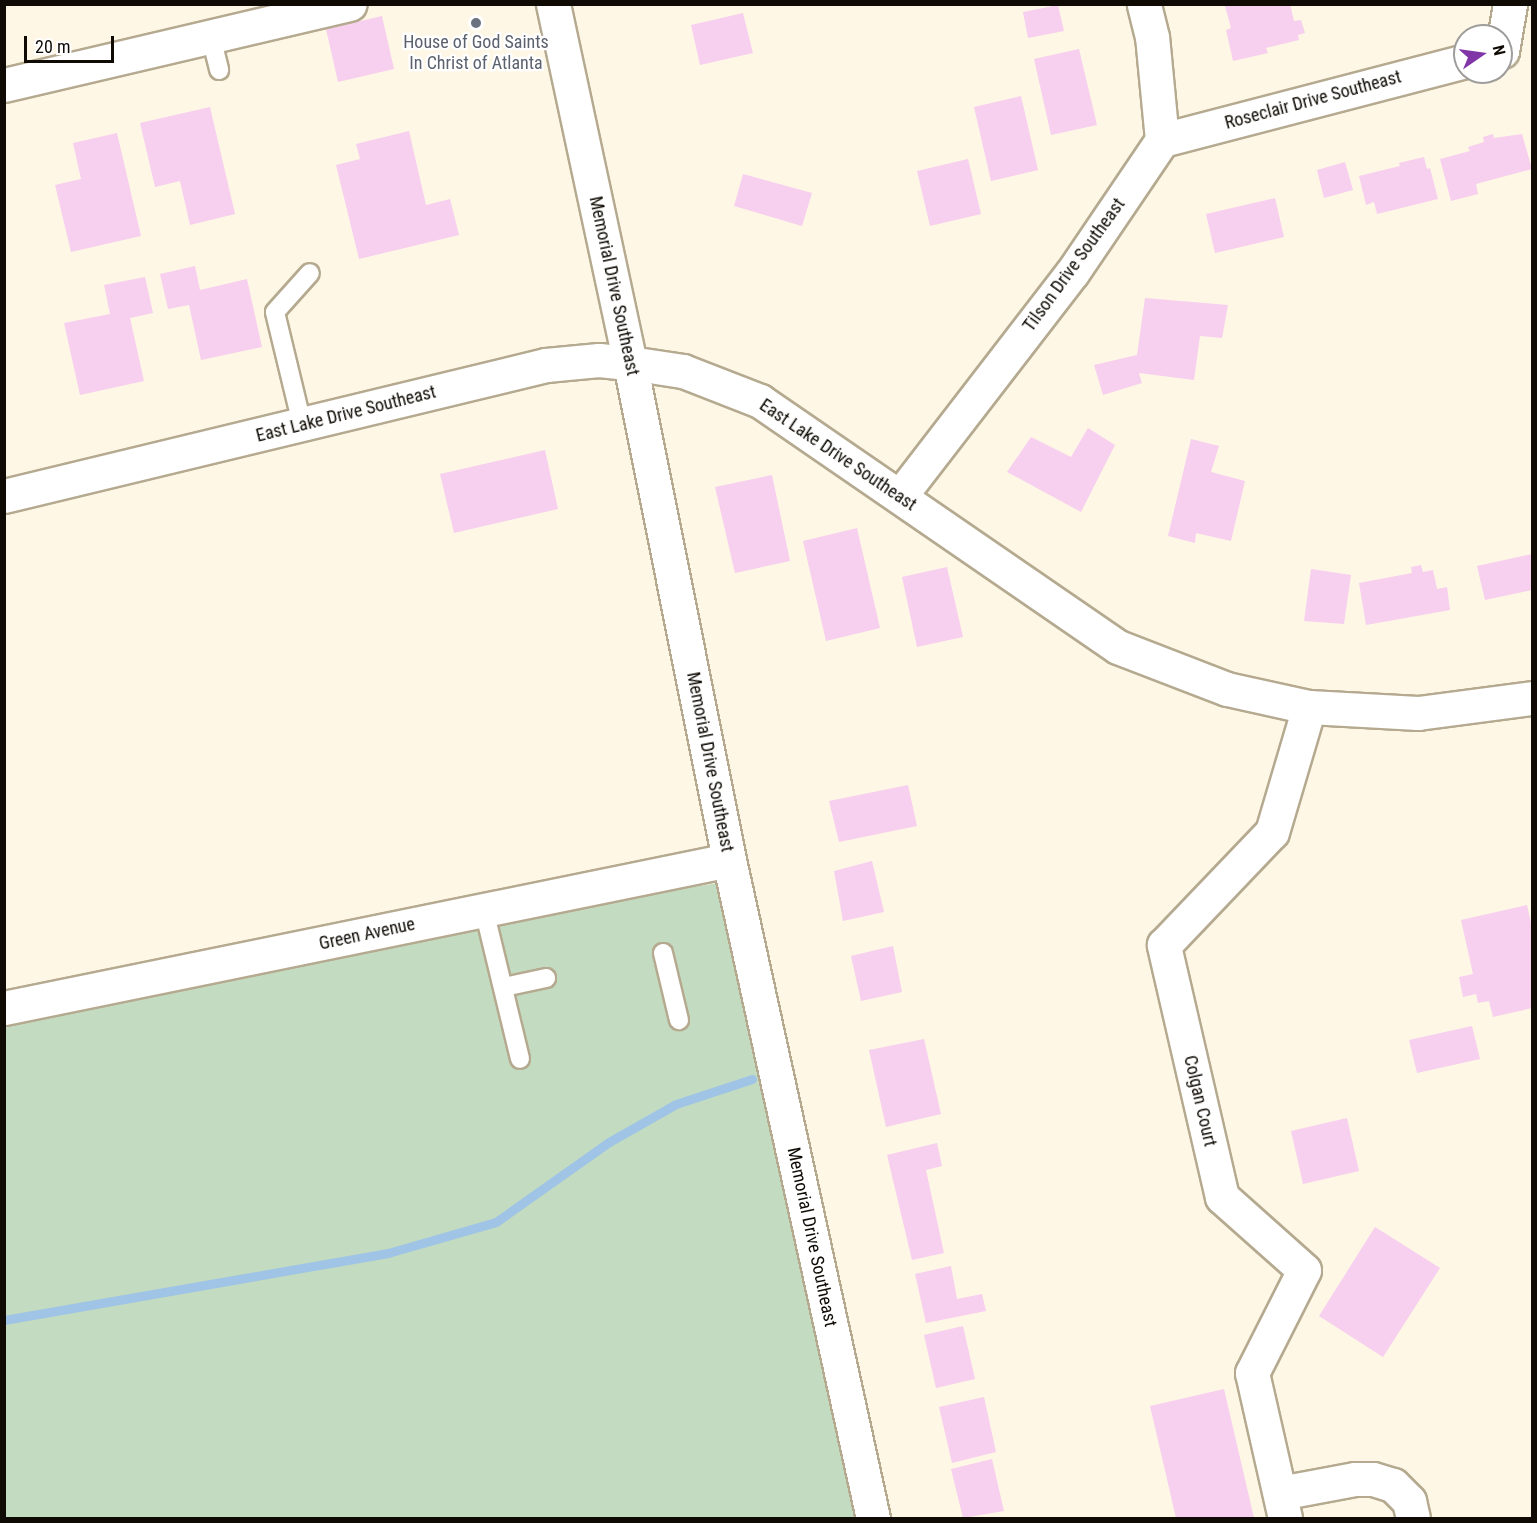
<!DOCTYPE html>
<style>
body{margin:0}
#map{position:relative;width:1537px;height:1523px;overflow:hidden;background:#fef7e6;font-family:"Roboto Condensed",sans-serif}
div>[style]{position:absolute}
.green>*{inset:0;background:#c3dbc0}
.stream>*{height:9px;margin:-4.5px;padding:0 4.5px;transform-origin:4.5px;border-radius:4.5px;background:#a0c4e6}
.building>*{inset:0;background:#f7cfef}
.roads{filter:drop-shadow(2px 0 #b5aa90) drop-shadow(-2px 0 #b5aa90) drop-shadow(0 2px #b5aa90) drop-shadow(0 -2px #b5aa90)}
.service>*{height:18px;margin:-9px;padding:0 9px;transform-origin:9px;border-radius:9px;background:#fff}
.minor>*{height:33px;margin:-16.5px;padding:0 16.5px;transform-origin:16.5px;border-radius:16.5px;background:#fff}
.tertiary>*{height:33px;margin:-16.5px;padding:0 16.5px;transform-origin:16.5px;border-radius:16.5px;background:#fff}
.primary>*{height:33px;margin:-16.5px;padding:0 16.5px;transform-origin:16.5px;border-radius:16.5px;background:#fff}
.dots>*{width:16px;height:16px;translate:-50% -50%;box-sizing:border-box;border:3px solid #fff;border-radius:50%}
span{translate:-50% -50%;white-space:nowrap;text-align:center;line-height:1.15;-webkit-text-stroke:4.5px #fff;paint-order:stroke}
.worship-label{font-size:18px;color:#5b616d}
.street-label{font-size:18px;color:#0f0b04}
.frame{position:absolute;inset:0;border:6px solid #0f0b04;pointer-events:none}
.north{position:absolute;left:1453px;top:24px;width:60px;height:60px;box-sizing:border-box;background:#fff;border:2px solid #9f9d9b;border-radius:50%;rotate:77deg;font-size:16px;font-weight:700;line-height:24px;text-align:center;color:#0f0b04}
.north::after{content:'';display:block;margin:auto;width:21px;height:27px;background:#8136a8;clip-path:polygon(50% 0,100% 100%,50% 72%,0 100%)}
.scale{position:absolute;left:24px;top:36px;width:90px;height:27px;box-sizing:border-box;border:3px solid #0f0b04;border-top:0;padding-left:8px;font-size:18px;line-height:21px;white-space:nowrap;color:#0f0b04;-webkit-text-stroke:4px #fff;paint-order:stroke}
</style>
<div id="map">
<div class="green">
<div style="clip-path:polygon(750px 878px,889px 1518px,5px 1518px,5px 996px)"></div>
</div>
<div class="stream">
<div style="left:4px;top:1320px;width:390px;rotate:-9.9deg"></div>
<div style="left:388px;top:1253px;width:112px;rotate:-16deg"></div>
<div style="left:496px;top:1222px;width:138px;rotate:-35.3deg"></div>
<div style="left:609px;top:1142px;width:77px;rotate:-29.6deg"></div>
<div style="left:676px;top:1104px;width:80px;rotate:-18.2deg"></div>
</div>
<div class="building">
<div style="clip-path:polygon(1231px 4px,1290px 4px,1294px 21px,1301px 20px,1305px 33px,1298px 35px,1299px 40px,1266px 48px,1268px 53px,1233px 61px,1226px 30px,1231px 28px,1225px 6px)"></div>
<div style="clip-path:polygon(1058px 5px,1064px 31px,1028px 38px,1023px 12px)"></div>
<div style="clip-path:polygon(743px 13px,753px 53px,700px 65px,691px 25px)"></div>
<div style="clip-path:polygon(382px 16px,394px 69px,338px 82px,326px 29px)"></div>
<div style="clip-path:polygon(1079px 49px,1097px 125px,1051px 135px,1034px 59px)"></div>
<div style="clip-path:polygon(1021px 96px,1038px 170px,991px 181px,974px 107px)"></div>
<div style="clip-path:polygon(210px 107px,235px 214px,190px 225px,180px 181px,155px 187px,140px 123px)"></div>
<div style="clip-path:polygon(409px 131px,426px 205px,450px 199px,459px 235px,359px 259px,336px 165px,360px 159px,356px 144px)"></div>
<div style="clip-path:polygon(117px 133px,141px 236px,71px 252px,55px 185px,81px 179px,73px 143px)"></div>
<div style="clip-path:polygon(1493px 134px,1494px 138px,1522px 134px,1532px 169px,1476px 184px,1478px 194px,1451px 201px,1440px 159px,1470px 151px,1468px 147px,1484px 142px,1483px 137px)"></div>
<div style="clip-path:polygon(1424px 157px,1427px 169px,1430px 168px,1438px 199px,1377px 214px,1374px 202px,1366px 205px,1359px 176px,1400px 166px,1399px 163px)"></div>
<div style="clip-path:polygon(968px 159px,981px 214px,930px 226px,917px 171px)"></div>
<div style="clip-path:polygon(1345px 162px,1353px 190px,1324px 198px,1317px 170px)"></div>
<div style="clip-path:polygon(743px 174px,812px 193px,802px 226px,734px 206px)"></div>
<div style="clip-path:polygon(1275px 198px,1284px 237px,1215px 253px,1206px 214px)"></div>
<div style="clip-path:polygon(195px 266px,200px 290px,247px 279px,262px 347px,201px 360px,189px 305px,168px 309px,160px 274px)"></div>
<div style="clip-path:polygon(145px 277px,153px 313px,130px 318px,144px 381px,80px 395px,64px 323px,110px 314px,104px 285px)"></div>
<div style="clip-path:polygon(1145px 298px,1228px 305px,1222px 338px,1200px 336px,1194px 380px,1139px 373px,1142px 383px,1103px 395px,1094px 365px,1137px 355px)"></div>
<div style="clip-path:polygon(1088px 428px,1115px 445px,1081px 512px,1007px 472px,1031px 437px,1071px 457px)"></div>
<div style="clip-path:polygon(1191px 439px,1219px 446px,1211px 472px,1245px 481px,1231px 541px,1196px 533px,1195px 543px,1168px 536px)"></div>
<div style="clip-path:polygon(545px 450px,558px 509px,454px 533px,440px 474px)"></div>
<div style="clip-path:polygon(772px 475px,790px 561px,735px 573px,715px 487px)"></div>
<div style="clip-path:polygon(857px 528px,880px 628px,826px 641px,803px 541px)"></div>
<div style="clip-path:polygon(1532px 554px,1532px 590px,1485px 600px,1477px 566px)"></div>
<div style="clip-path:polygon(1421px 565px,1423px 572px,1433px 570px,1437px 589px,1447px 587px,1450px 610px,1366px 625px,1359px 583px,1412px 573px,1411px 567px)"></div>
<div style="clip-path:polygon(947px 567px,963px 637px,917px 647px,902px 577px)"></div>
<div style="clip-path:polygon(1311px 569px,1351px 575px,1344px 624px,1304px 621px)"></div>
<div style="clip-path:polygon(908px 785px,917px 826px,839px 842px,829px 801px)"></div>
<div style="clip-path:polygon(872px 861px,884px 912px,843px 921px,834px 871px)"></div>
<div style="clip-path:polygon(1527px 905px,1532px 927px,1532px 1008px,1493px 1017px,1489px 1001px,1478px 1003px,1476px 994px,1463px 997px,1459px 977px,1473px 974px,1461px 920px)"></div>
<div style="clip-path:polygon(893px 946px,902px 992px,861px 1001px,851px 956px)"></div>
<div style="clip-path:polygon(1472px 1026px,1480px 1059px,1417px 1073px,1409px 1040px)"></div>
<div style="clip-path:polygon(924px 1039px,941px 1114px,886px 1127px,869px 1050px)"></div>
<div style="clip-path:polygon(1347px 1118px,1359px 1171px,1303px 1184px,1291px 1131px)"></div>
<div style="clip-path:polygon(937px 1143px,942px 1166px,926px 1170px,944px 1253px,912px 1260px,887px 1155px)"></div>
<div style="clip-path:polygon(1375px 1227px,1440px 1268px,1383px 1357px,1319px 1316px)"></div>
<div style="clip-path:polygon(951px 1266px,957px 1299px,982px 1294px,986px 1311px,926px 1323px,915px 1274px)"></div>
<div style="clip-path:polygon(963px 1326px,975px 1379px,936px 1388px,924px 1335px)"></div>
<div style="clip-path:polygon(1224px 1389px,1254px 1518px,1176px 1518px,1150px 1406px)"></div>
<div style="clip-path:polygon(984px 1397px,996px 1452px,952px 1463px,939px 1407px)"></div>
<div style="clip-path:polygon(992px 1459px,1004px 1511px,963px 1518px,951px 1469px)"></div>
</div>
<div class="roads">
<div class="service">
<div style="left:211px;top:37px;width:34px;rotate:76deg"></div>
<div style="left:302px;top:424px;width:115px;rotate:-103.6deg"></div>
<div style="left:275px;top:312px;width:52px;rotate:-48.1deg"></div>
<div style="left:484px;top:910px;width:153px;rotate:76.4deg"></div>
<div style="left:663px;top:953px;width:69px;rotate:76.6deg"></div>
<div style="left:504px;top:987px;width:43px;rotate:-12.1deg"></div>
</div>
<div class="minor">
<div style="left:1502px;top:51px;width:48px;rotate:-80.3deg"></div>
<div style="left:4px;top:85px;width:355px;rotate:-13.2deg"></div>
<div style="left:1162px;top:140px;width:313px;rotate:-14.6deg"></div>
<div style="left:4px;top:496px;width:558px;rotate:-13.59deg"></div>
<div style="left:546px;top:365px;width:53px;rotate:-5.4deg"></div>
<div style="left:599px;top:360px;width:31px;rotate:6deg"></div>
<div style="left:900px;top:496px;width:282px;rotate:-52.4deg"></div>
<div style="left:1072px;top:273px;width:161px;rotate:-55.9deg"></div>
<div style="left:1162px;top:140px;width:103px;rotate:-95.5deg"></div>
<div style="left:1152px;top:37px;width:34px;rotate:-104deg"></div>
<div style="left:4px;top:1008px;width:740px;rotate:-11.54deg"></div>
<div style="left:1280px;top:1493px;width:76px;rotate:-10.6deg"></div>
<div style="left:1355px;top:1479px;width:18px"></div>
<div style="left:1373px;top:1479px;width:21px;rotate:17deg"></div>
<div style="left:1393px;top:1485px;width:23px;rotate:45deg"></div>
<div style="left:1409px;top:1501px;width:17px;rotate:77deg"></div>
<div style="left:1285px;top:1518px;width:149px;rotate:-102.8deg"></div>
<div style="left:1252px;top:1373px;width:115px;rotate:-63.2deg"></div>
<div style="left:1304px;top:1270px;width:110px;rotate:-138.3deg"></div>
<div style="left:1222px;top:1197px;width:259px;rotate:-103deg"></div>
<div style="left:1164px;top:945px;width:156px;rotate:-46.3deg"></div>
<div style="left:1272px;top:832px;width:130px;rotate:-73.5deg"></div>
</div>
<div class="tertiary">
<div style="left:630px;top:363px;width:54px;rotate:8.6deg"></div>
<div style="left:683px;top:371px;width:83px;rotate:21.3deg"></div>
<div style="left:760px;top:401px;width:434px;rotate:34.5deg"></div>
<div style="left:1118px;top:647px;width:117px;rotate:21.1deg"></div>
<div style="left:1227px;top:689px;width:84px;rotate:12.4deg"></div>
<div style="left:1309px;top:707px;width:109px;rotate:3.2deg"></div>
<div style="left:1418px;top:713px;width:115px;rotate:-7.5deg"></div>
</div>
<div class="primary">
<div style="left:553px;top:4px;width:367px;rotate:77.9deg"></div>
<div style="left:630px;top:363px;width:507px;rotate:78.73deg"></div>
<div style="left:729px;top:860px;width:674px;rotate:77.66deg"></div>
</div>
</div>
<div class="dots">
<div style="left:476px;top:23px;background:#6b7280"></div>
</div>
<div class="worship-label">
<span style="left:476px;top:53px">House of God Saints<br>In Christ of Atlanta</span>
</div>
<div class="street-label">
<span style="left:1313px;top:100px;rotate:-15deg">Roseclair Drive Southeast</span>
<span style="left:1074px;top:265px;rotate:-54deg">Tilson Drive Southeast</span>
<span style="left:614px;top:286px;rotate:78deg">Memorial Drive Southeast</span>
<span style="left:346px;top:414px;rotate:-14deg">East Lake Drive Southeast</span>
<span style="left:838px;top:455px;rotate:34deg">East Lake Drive Southeast</span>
<span style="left:710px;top:762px;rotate:79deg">Memorial Drive Southeast</span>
<span style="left:367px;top:934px;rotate:-12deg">Green Avenue</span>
<span style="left:1200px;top:1101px;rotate:77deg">Colgan Court</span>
<span style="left:812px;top:1237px;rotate:78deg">Memorial Drive Southeast</span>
</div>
<div class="frame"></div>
<div class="north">N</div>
<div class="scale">20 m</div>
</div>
